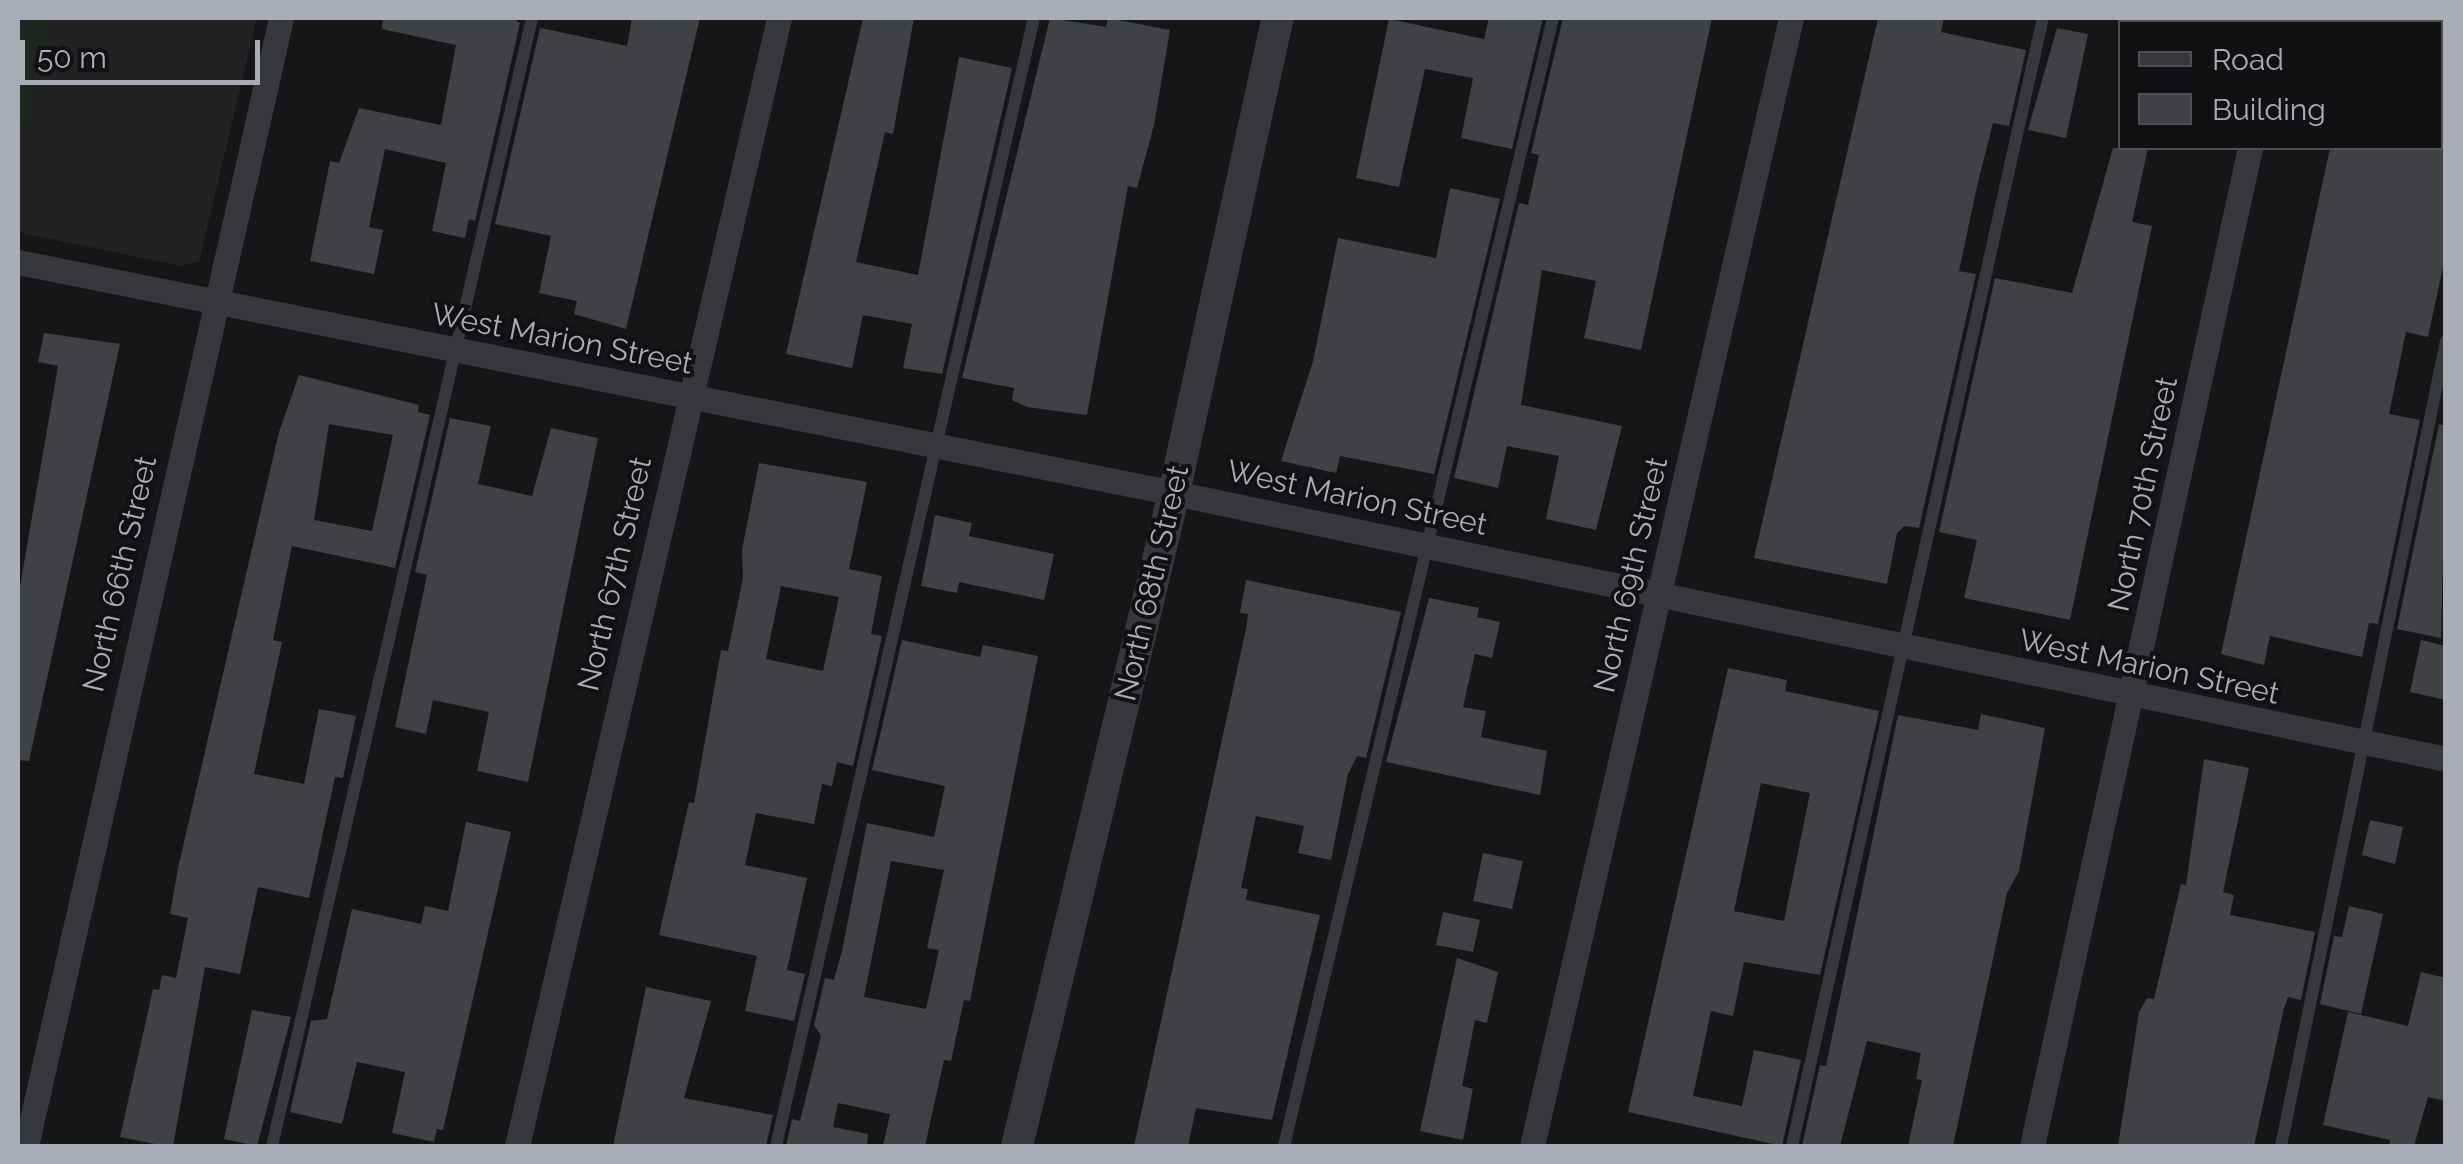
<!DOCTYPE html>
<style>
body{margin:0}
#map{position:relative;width:2463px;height:1164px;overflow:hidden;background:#161618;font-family:Raleway,sans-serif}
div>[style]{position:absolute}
.built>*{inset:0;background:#222225}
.green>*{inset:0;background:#1e261f}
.building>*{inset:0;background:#404145}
.service>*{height:12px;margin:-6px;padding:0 6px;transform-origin:6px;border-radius:6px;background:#37383d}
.minor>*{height:25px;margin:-12.5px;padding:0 12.5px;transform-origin:12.5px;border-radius:12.5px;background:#37383d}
.tertiary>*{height:32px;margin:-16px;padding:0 16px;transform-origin:16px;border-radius:16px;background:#37383d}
span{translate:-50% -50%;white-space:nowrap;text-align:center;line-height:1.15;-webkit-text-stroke:8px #111113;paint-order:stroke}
.street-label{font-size:30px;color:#a8adb8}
.frame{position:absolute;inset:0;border:20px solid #a8adb8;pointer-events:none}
.legend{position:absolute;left:2118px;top:20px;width:325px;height:130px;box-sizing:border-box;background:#111113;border:2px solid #4d4f55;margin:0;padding:12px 18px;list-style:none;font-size:30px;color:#a8adb8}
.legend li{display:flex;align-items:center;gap:20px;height:50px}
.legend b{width:50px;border:2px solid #4d4f55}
.scale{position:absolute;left:20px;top:40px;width:240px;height:45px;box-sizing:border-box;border:5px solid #a8adb8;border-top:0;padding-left:12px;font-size:30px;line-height:35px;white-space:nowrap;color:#a8adb8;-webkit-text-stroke:8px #111113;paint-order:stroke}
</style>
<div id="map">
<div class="built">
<div style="clip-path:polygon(18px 18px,257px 18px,199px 262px,180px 266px,18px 232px)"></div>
</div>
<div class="green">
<div style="clip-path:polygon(18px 18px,53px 18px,28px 124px,18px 122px)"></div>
</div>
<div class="building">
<div style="clip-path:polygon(383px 18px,513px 18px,520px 23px,475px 221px,469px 219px,465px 238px,432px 231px,446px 163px,385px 149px,369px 227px,383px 230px,374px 274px,310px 261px,330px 161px,339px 163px,359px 108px,441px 125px,456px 45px,382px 29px)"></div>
<div style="clip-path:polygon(632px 18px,700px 18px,626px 329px,574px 314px,577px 301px,539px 293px,551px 236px,495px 224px,540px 28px,627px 46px)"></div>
<div style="clip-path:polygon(863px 18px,914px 18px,893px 134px,885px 132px,856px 262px,918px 275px,959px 57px,1012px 68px,942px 374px,903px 368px,912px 324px,863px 315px,852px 368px,786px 354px)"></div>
<div style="clip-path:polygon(1050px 18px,1106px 27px,1108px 18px,1170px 30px,1154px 125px,1137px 188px,1128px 186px,1087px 415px,1027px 407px,1012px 400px,1014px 388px,962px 378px)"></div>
<div style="clip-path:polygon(1489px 18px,1543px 18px,1512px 149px,1461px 138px,1473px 78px,1425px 69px,1399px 187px,1356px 178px,1389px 19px,1484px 39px)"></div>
<div style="clip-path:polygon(1563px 18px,1712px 18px,1641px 350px,1584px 338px,1596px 281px,1542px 270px,1521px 405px,1622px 426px,1596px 530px,1546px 519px,1559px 456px,1507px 446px,1498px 488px,1454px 478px,1519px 203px,1528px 205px,1539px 155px,1531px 153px)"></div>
<div style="clip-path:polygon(1878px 18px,1944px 18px,1941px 32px,2026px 50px,2009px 126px,1993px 123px,1978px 182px,1959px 271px,1976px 274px,1919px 528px,1904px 526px,1897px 533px,1887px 584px,1754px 558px)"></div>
<div style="clip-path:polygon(2057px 28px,2088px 34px,2066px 138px,2028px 130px)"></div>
<div style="clip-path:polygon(2113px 148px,2148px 148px,2132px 222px,2152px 226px,2070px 620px,1964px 598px,1977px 540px,1939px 532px,1995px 278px,2072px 293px)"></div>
<div style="clip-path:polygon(2330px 148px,2446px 148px,2446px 253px,2428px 337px,2406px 332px,2389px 414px,2420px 420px,2378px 624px,2369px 623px,2362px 657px,2270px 636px,2264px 665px,2221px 654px)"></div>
<div style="clip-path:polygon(1450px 188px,1500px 199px,1434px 474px,1340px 456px,1336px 473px,1281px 461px,1313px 361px,1338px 238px,1436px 258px)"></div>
<div style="clip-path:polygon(44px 333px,120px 344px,29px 761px,18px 760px,18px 598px,58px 366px,38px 362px)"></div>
<div style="clip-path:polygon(evenodd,299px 375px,419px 405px,418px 412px,430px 415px,395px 568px,292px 546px,273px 640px,282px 642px,254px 774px,304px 784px,319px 709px,356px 716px,343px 778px,335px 777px,309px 898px,258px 887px,240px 974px,205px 967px,173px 1146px,165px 1146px,120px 1137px,153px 989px,159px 990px,162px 975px,176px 978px,188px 918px,170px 914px,178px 868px,279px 432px,299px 375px,329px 424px,393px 435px,372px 531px,314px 520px,329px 424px)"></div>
<div style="clip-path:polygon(450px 418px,491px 426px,478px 484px,532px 496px,551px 428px,598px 438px,528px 782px,477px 771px,489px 712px,433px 700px,426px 734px,395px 727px,427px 575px,415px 572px)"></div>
<div style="clip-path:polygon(2439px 424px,2446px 426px,2441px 638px,2397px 629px)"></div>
<div style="clip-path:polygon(evenodd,759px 463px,867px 482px,849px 569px,882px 576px,871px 634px,882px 636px,853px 766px,837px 762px,832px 786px,822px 784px,814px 824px,756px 813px,745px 865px,807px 878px,787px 970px,805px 974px,794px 1021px,745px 1011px,757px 956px,659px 935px,689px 802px,694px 803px,721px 650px,728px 651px,743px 578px,742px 550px,759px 463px,781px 586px,839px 597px,823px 671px,766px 659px,781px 586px)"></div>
<div style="clip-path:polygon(935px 515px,972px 523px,969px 536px,1054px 554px,1044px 600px,959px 582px,957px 593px,921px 586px)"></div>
<div style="clip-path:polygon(1246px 580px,1401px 612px,1366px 758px,1357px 756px,1348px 774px,1331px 860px,1298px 853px,1304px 826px,1256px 816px,1241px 888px,1248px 889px,1246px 900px,1320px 915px,1272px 1120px,1196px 1108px,1188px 1146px,1134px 1146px,1247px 624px,1248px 614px,1240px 613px)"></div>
<div style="clip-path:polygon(1429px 598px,1479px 608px,1477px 617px,1500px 622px,1492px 658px,1475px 654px,1463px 707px,1486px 711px,1481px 737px,1547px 751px,1540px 795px,1386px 762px)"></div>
<div style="clip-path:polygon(evenodd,902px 640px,980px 657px,983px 645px,1038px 656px,970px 1001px,964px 1000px,951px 1061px,944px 1060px,925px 1146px,883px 1146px,890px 1114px,838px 1103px,833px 1127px,868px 1134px,867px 1146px,786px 1146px,792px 1119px,800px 1121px,821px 1036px,814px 1025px,825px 978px,834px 980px,842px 951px,867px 823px,934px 837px,945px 786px,872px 770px,902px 640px,891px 861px,944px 870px,927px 948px,939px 950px,926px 1009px,864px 997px,891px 861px)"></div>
<div style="clip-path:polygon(2421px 640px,2446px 646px,2446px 700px,2410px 692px)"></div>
<div style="clip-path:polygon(evenodd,1728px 668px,1787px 680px,1785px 691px,1879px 711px,1820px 975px,1744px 962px,1733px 1016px,1711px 1011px,1693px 1096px,1742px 1106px,1754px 1050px,1801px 1060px,1782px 1146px,1628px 1112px,1728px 668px,1761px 783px,1810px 793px,1784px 921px,1734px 911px,1761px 783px)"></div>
<div style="clip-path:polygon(1981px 714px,2045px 728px,2019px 871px,2007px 893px,1953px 1146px,1908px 1146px,1922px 1080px,1916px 1079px,1921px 1053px,1867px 1041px,1840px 1146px,1802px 1146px,1820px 1065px,1826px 1066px,1898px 715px,1978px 730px)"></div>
<div style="clip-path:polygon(2204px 759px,2249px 768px,2223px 892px,2234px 895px,2230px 915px,2315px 932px,2301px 1000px,2288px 997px,2284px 1008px,2254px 1146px,2118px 1146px,2139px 1012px,2147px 998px,2154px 999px,2181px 884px,2186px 885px)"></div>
<div style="clip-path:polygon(2370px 820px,2403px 827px,2395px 864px,2362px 855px)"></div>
<div style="clip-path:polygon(466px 822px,511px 832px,443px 1130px,437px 1129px,434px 1142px,392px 1133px,405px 1072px,357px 1062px,342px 1124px,290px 1112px,311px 1021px,327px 1019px,352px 909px,421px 924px,425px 906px,448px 911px)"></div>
<div style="clip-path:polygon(1483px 853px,1523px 861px,1512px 909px,1473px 901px)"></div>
<div style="clip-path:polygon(2349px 906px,2383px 914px,2361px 1014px,2320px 1004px,2334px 936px,2342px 937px)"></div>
<div style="clip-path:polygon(1443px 912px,1480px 920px,1473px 952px,1436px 945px)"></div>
<div style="clip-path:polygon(1457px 958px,1498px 972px,1487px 1023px,1475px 1020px,1462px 1086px,1473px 1089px,1463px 1140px,1420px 1131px)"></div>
<div style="clip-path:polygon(2421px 972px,2446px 978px,2446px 1101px,2428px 1097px,2414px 1146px,2389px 1146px,2390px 1140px,2323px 1125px,2348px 1012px,2408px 1026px)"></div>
<div style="clip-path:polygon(646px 987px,711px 1001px,684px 1098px,773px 1115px,766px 1146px,613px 1146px)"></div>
<div style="clip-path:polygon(252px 1010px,291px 1017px,257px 1146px,224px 1139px)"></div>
</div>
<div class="service">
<div style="left:272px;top:1146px;width:1158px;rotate:-77.02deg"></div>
<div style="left:776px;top:1146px;width:1157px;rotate:-77.12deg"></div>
<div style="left:1284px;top:1146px;width:1160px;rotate:-76.59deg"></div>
<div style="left:1792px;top:1146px;width:1156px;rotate:-77.46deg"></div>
<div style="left:2281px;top:1146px;width:822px;rotate:-78.42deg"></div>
</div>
<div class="minor">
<div style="left:2277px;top:22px;width:4px;rotate:-76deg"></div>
<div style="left:18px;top:262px;width:1179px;rotate:11.3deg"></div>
<div style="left:1174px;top:493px;width:1300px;rotate:11.81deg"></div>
<div style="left:26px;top:1146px;width:1156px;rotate:-77.26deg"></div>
<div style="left:517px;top:1146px;width:1158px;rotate:-76.92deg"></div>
<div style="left:1532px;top:1146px;width:1157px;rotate:-77.07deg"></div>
<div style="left:2032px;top:1146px;width:1022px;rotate:-77.68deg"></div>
</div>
<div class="tertiary">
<div style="left:1017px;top:1146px;width:672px;rotate:-76.48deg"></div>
<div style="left:1174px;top:493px;width:486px;rotate:-77.7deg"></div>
</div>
<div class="street-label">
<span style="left:562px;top:339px;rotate:11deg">West Marion Street</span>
<span style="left:2143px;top:494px;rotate:-78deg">North 70th Street</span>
<span style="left:1357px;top:498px;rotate:12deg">West Marion Street</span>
<span style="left:120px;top:574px;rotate:-77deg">North 66th Street</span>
<span style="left:615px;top:574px;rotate:-77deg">North 67th Street</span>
<span style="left:1631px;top:575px;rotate:-77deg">North 69th Street</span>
<span style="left:1152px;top:583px;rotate:-77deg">North 68th Street</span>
<span style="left:2149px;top:667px;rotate:12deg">West Marion Street</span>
</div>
<div class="frame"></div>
<ul class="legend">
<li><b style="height:12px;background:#37383d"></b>Road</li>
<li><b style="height:28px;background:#404145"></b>Building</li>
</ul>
<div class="scale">50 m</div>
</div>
